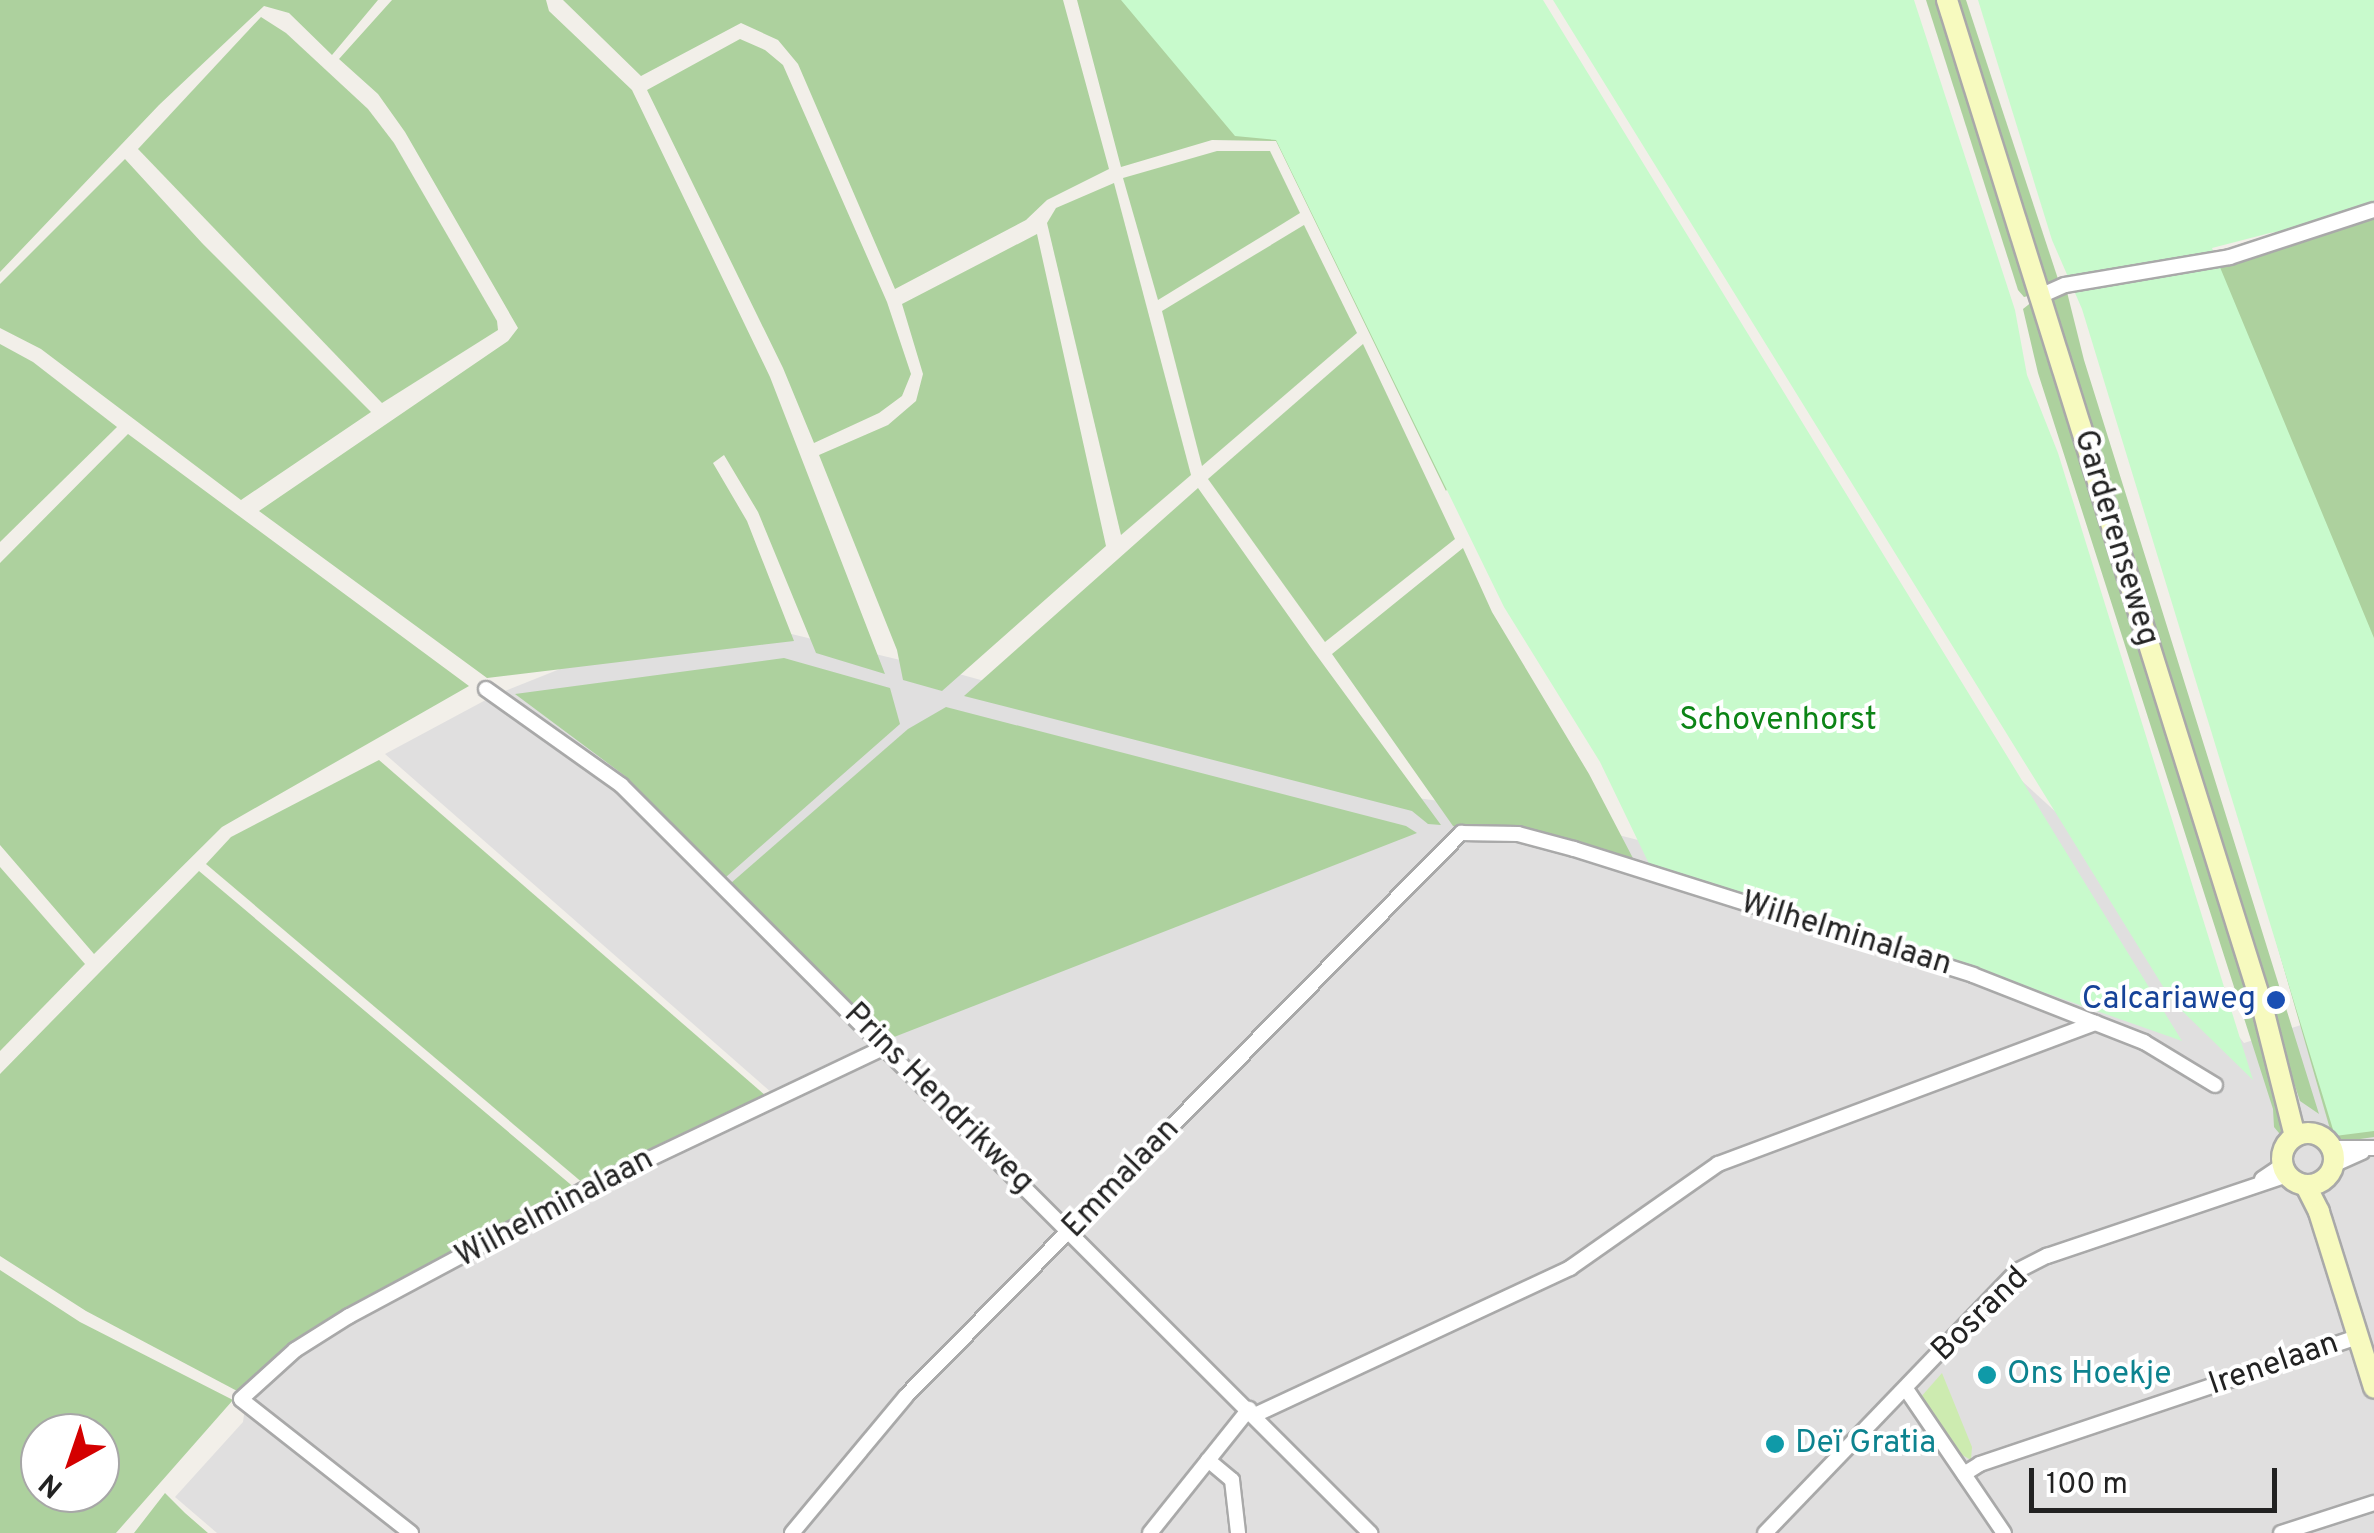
<!DOCTYPE html>
<meta charset="utf-8">
<style>
body{margin:0}
#map{position:relative;width:2374px;height:1533px;overflow:hidden;background:#f2efe9;font-family:Overpass,sans-serif}
div>[style]{position:absolute}
.residential>*{inset:0;background:#e0dfdf}
.grass>*{inset:0;background:#cdebb0}
.forest>*{inset:0;background:#add19e}
.park>*{inset:0;background:#c8facc}
.roads{filter:drop-shadow(2px 0 #a9a9a9) drop-shadow(-2px 0 #a9a9a9) drop-shadow(0 2px #a9a9a9) drop-shadow(0 -2px #a9a9a9)}
.street>*{height:14px;margin:-7px;padding:0 7px;transform-origin:7px;border-radius:7px;background:#fff}
.secondary>*{height:20px;margin:-10px;padding:0 10px;transform-origin:10px;border-radius:10px;background:#f7fabf}
.secondary>.ring{margin:-10px;padding:0;box-sizing:content-box;background:none;border:20px solid #f7fabf;border-radius:50%}
.dots>*{width:28px;height:28px;translate:-50% -50%;box-sizing:border-box;border:5px solid #fff;border-radius:50%}
span{translate:-50% -50%;white-space:nowrap;text-align:center;line-height:1.15;-webkit-text-stroke:8px #fff;paint-order:stroke}
.street-label{font-size:32px;color:#222}
.park-label{font-size:32px;color:#0c8416}
.transit-label{font-size:32px;color:#164399}
.right{translate:-100% -50%;text-align:right}
.culture-label{font-size:32px;color:#0d838f}
.left{translate:0 -50%;text-align:left}
.north{position:absolute;left:20px;top:1413px;width:100px;height:100px;box-sizing:border-box;background:#fff;border:2px solid #a7a7a7;border-radius:50%;rotate:220deg;font-size:28px;font-weight:700;line-height:40px;text-align:center;color:#222}
.north::after{content:'';display:block;margin:auto;width:35px;height:45px;background:#d40000;clip-path:polygon(50% 0,100% 100%,50% 72%,0 100%)}
.scale{position:absolute;left:2029px;top:1468px;width:248px;height:45px;box-sizing:border-box;border:5px solid #222;border-top:0;padding-left:12px;font-size:30px;line-height:35px;white-space:nowrap;color:#222;-webkit-text-stroke:8px #fff;paint-order:stroke}
</style>
<div id="map">
<div class="residential">
<div style="clip-path:polygon(749px 624px,959px 674px,1401px 796px,1533px 813px,1739px 866px,2022px 781px,2069px 824px,2244px 1043px,2374px 1002px,2374px 1533px,217px 1533px,175px 1497px,243px 1422px,245px 1407px,299px 1353px,588px 1194px,780px 1100px,385px 754px,495px 695px,605px 651px)"></div>
</div>
<div class="grass">
<div style="clip-path:polygon(1942px 1373px,1972px 1447px,1971px 1460px,1955px 1451px,1920px 1398px)"></div>
</div>
<div class="forest">
<div style="clip-path:polygon(0 0,378px 0,332px 55px,289px 13px,264px 6px,159px 105px,0 272px)"></div>
<div style="clip-path:polygon(392px 0,546px 0,549px 11px,632px 90px,770px 377px,885px 674px,816px 653px,758px 512px,724px 455px,713px 463px,747px 521px,794px 641px,487px 678px,259px 511px,508px 341px,518px 328px,405px 132px,378px 94px,339px 59px)"></div>
<div style="clip-path:polygon(563px 0,1063px 0,1109px 169px,1047px 200px,1026px 220px,895px 289px,798px 64px,778px 40px,741px 23px,641px 76px)"></div>
<div style="clip-path:polygon(1077px 0,1181px 0,1543px 319px,1446px 491px,1276px 141px,1212px 140px,1121px 167px)"></div>
<div style="clip-path:polygon(1926px 0,1939px 0,2032px 295px,2024px 297px,2018px 290px)"></div>
<div style="clip-path:polygon(1956px 0,1966px 0,2059px 282px,2054px 284px,2043px 280px)"></div>
<div style="clip-path:polygon(261px 17px,286px 33px,368px 109px,394px 143px,497px 321px,498px 330px,382px 403px,138px 149px)"></div>
<div style="clip-path:polygon(740px 39px,765px 50px,783px 65px,887px 302px,911px 374px,902px 396px,879px 413px,814px 443px,783px 368px,647px 90px)"></div>
<div style="clip-path:polygon(1217px 151px,1270px 151px,1300px 213px,1158px 300px,1123px 178px)"></div>
<div style="clip-path:polygon(125px 159px,202px 243px,371px 412px,241px 500px,41px 349px,0 328px,0 284px)"></div>
<div style="clip-path:polygon(1114px 183px,1191px 475px,1121px 535px,1047px 223px,1056px 208px)"></div>
<div style="clip-path:polygon(2374px 213px,2374px 1137px,2346px 1141px,2332px 1136px,2092px 300px)"></div>
<div style="clip-path:polygon(1304px 225px,1357px 333px,1202px 466px,1162px 311px)"></div>
<div style="clip-path:polygon(1037px 234px,1106px 546px,942px 691px,903px 680px,897px 650px,819px 455px,888px 425px,916px 401px,923px 374px,902px 304px)"></div>
<div style="clip-path:polygon(2067px 292px,2084px 360px,2319px 1114px,2300px 1101px,2261px 984px,2095px 434px,2050px 303px,2056px 294px)"></div>
<div style="clip-path:polygon(2033px 301px,2260px 1028px,2284px 1139px,2274px 1127px,2273px 1109px,2038px 373px,2023px 309px)"></div>
<div style="clip-path:polygon(0 344px,33px 362px,117px 427px,0 542px)"></div>
<div style="clip-path:polygon(1363px 344px,1455px 539px,1325px 642px,1208px 479px)"></div>
<div style="clip-path:polygon(128px 434px,469px 686px,222px 827px,94px 954px,0 845px,0 563px)"></div>
<div style="clip-path:polygon(1198px 488px,1312px 649px,1441px 825px,1428px 824px,1412px 811px,964px 696px)"></div>
<div style="clip-path:polygon(1463px 548px,1492px 612px,1589px 774px,1636px 864px,1520px 828px,1453px 826px,1332px 654px)"></div>
<div style="clip-path:polygon(784px 658px,890px 688px,900px 724px,726px 877px,625px 776px,515px 694px)"></div>
<div style="clip-path:polygon(946px 707px,1406px 826px,1417px 833px,889px 1039px,731px 883px,908px 729px)"></div>
<div style="clip-path:polygon(379px 760px,765px 1095px,584px 1184px,206px 864px,231px 837px)"></div>
<div style="clip-path:polygon(0 867px,85px 964px,0 1051px)"></div>
<div style="clip-path:polygon(199px 871px,576px 1189px,344px 1310px,289px 1345px,239px 1392px,86px 1311px,0 1256px,0 1074px)"></div>
<div style="clip-path:polygon(evenodd,0 1270px,80px 1322px,233px 1400px,116px 1533px,0 1533px,0 1270px,100px 1433px,100px 1493px,40px 1493px,40px 1433px,100px 1433px)"></div>
<div style="clip-path:polygon(165px 1493px,185px 1513px,208px 1533px,134px 1533px)"></div>
</div>
<div class="park">
<div style="clip-path:polygon(1121px 0,1543px 0,2182px 1041px,1955px 961px,1651px 868px,1600px 762px,1504px 607px,1276px 140px,1235px 136px)"></div>
<div style="clip-path:polygon(1553px 0,1914px 0,2015px 310px,2027px 375px,2058px 453px,2253px 1080px,2172px 1001px)"></div>
<div style="clip-path:polygon(1978px 0,2374px 0,2374px 215px,2270px 233px,2212px 248px,2374px 638px,2374px 1131px,2335px 1136px,2082px 309px,2052px 240px)"></div>
</div>
<div class="roads">
<div class="street">
<div style="left:2040px;top:296px;width:27px;rotate:-24deg"></div>
<div style="left:2065px;top:285px;width:167px;rotate:-9.6deg"></div>
<div style="left:2230px;top:257px;width:151px;rotate:-18.1deg"></div>
<div style="left:486px;top:689px;width:166px;rotate:35.4deg"></div>
<div style="left:621px;top:785px;width:1059px;rotate:44.96deg"></div>
<div style="left:2333px;top:1148px;width:41px"></div>
<div style="left:2335px;top:1164px;width:30px;rotate:-24deg"></div>
<div style="left:2262px;top:1179px;width:25px;rotate:-34deg"></div>
<div style="left:1906px;top:1389px;width:174px;rotate:55.8deg"></div>
<div style="left:1255px;top:1415px;width:348px;rotate:-25deg"></div>
<div style="left:1570px;top:1268px;width:181px;rotate:-35.1deg"></div>
<div style="left:1718px;top:1164px;width:403px;rotate:-20.5deg"></div>
<div style="left:1208px;top:1460px;width:31px;rotate:40deg"></div>
<div style="left:1232px;top:1480px;width:53px;rotate:83.5deg"></div>
<div style="left:1964px;top:1474px;width:19px;rotate:-32deg"></div>
<div style="left:1980px;top:1464px;width:399px;rotate:-18.6deg"></div>
<div style="left:411px;top:1533px;width:216px;rotate:-141.8deg"></div>
<div style="left:241px;top:1399px;width:73px;rotate:-42.2deg"></div>
<div style="left:295px;top:1350px;width:64px;rotate:-32.2deg"></div>
<div style="left:349px;top:1316px;width:267px;rotate:-28.2deg"></div>
<div style="left:584px;top:1190px;width:333px;rotate:-25.4deg"></div>
<div style="left:792px;top:1533px;width:178px;rotate:-50.2deg"></div>
<div style="left:906px;top:1396px;width:791px;rotate:-45.41deg"></div>
<div style="left:1461px;top:833px;width:57px;rotate:1deg"></div>
<div style="left:1518px;top:834px;width:58px;rotate:15deg"></div>
<div style="left:1574px;top:849px;width:418px;rotate:17.5deg"></div>
<div style="left:1973px;top:975px;width:184px;rotate:21.4deg"></div>
<div style="left:2144px;top:1042px;width:83px;rotate:31.2deg"></div>
<div style="left:1150px;top:1533px;width:159px;rotate:-51.4deg"></div>
<div style="left:1765px;top:1533px;width:364px;rotate:-46.1deg"></div>
<div style="left:2017px;top:1271px;width:34px;rotate:-27deg"></div>
<div style="left:2047px;top:1256px;width:254px;rotate:-18.6deg"></div>
<div style="left:2281px;top:1533px;width:98px;rotate:-17.9deg"></div>
</div>
<div class="secondary">
<div style="left:1947px;top:0;width:1053px;rotate:72.6deg"></div>
<div style="left:2262px;top:1005px;width:135px;rotate:75.9deg"></div>
<div class="ring" style="left:2282px;top:1133px;width:32px;height:32px"></div>
<div style="left:2306px;top:1186px;width:29px;rotate:63deg"></div>
<div style="left:2319px;top:1212px;width:184px;rotate:72.6deg"></div>
</div>
</div>
<div class="dots">
<div style="left:2276px;top:1000px;background:#1a4fb4"></div>
<div style="left:1987px;top:1375px;background:#0f9aa8"></div>
<div style="left:1775px;top:1444px;background:#0f9aa8"></div>
</div>
<div class="street-label">
<span style="left:2115px;top:538px;rotate:73deg">Garderenseweg</span>
<span style="left:1846px;top:935px;rotate:17deg">Wilhelminalaan</span>
<span style="left:938px;top:1099px;rotate:45deg">Prins Hendrikweg</span>
<span style="left:1122px;top:1179px;rotate:-46deg">Emmalaan</span>
<span style="left:555px;top:1209px;rotate:-28deg">Wilhelminalaan</span>
<span style="left:1981px;top:1315px;rotate:-44deg">Bosrand</span>
<span style="left:2274px;top:1365px;rotate:-19deg">Irenelaan</span>
</div>
<div class="park-label">
<span style="left:1778px;top:721px">Schovenhorst</span>
</div>
<div class="transit-label">
<span class="right" style="left:2256px;top:1000px">Calcariaweg</span>
</div>
<div class="culture-label">
<span class="left" style="left:2007px;top:1375px">Ons Hoekje</span>
<span class="left" style="left:1795px;top:1444px">Deï Gratia</span>
</div>
<div class="north">N</div>
<div class="scale">100 m</div>
</div>
